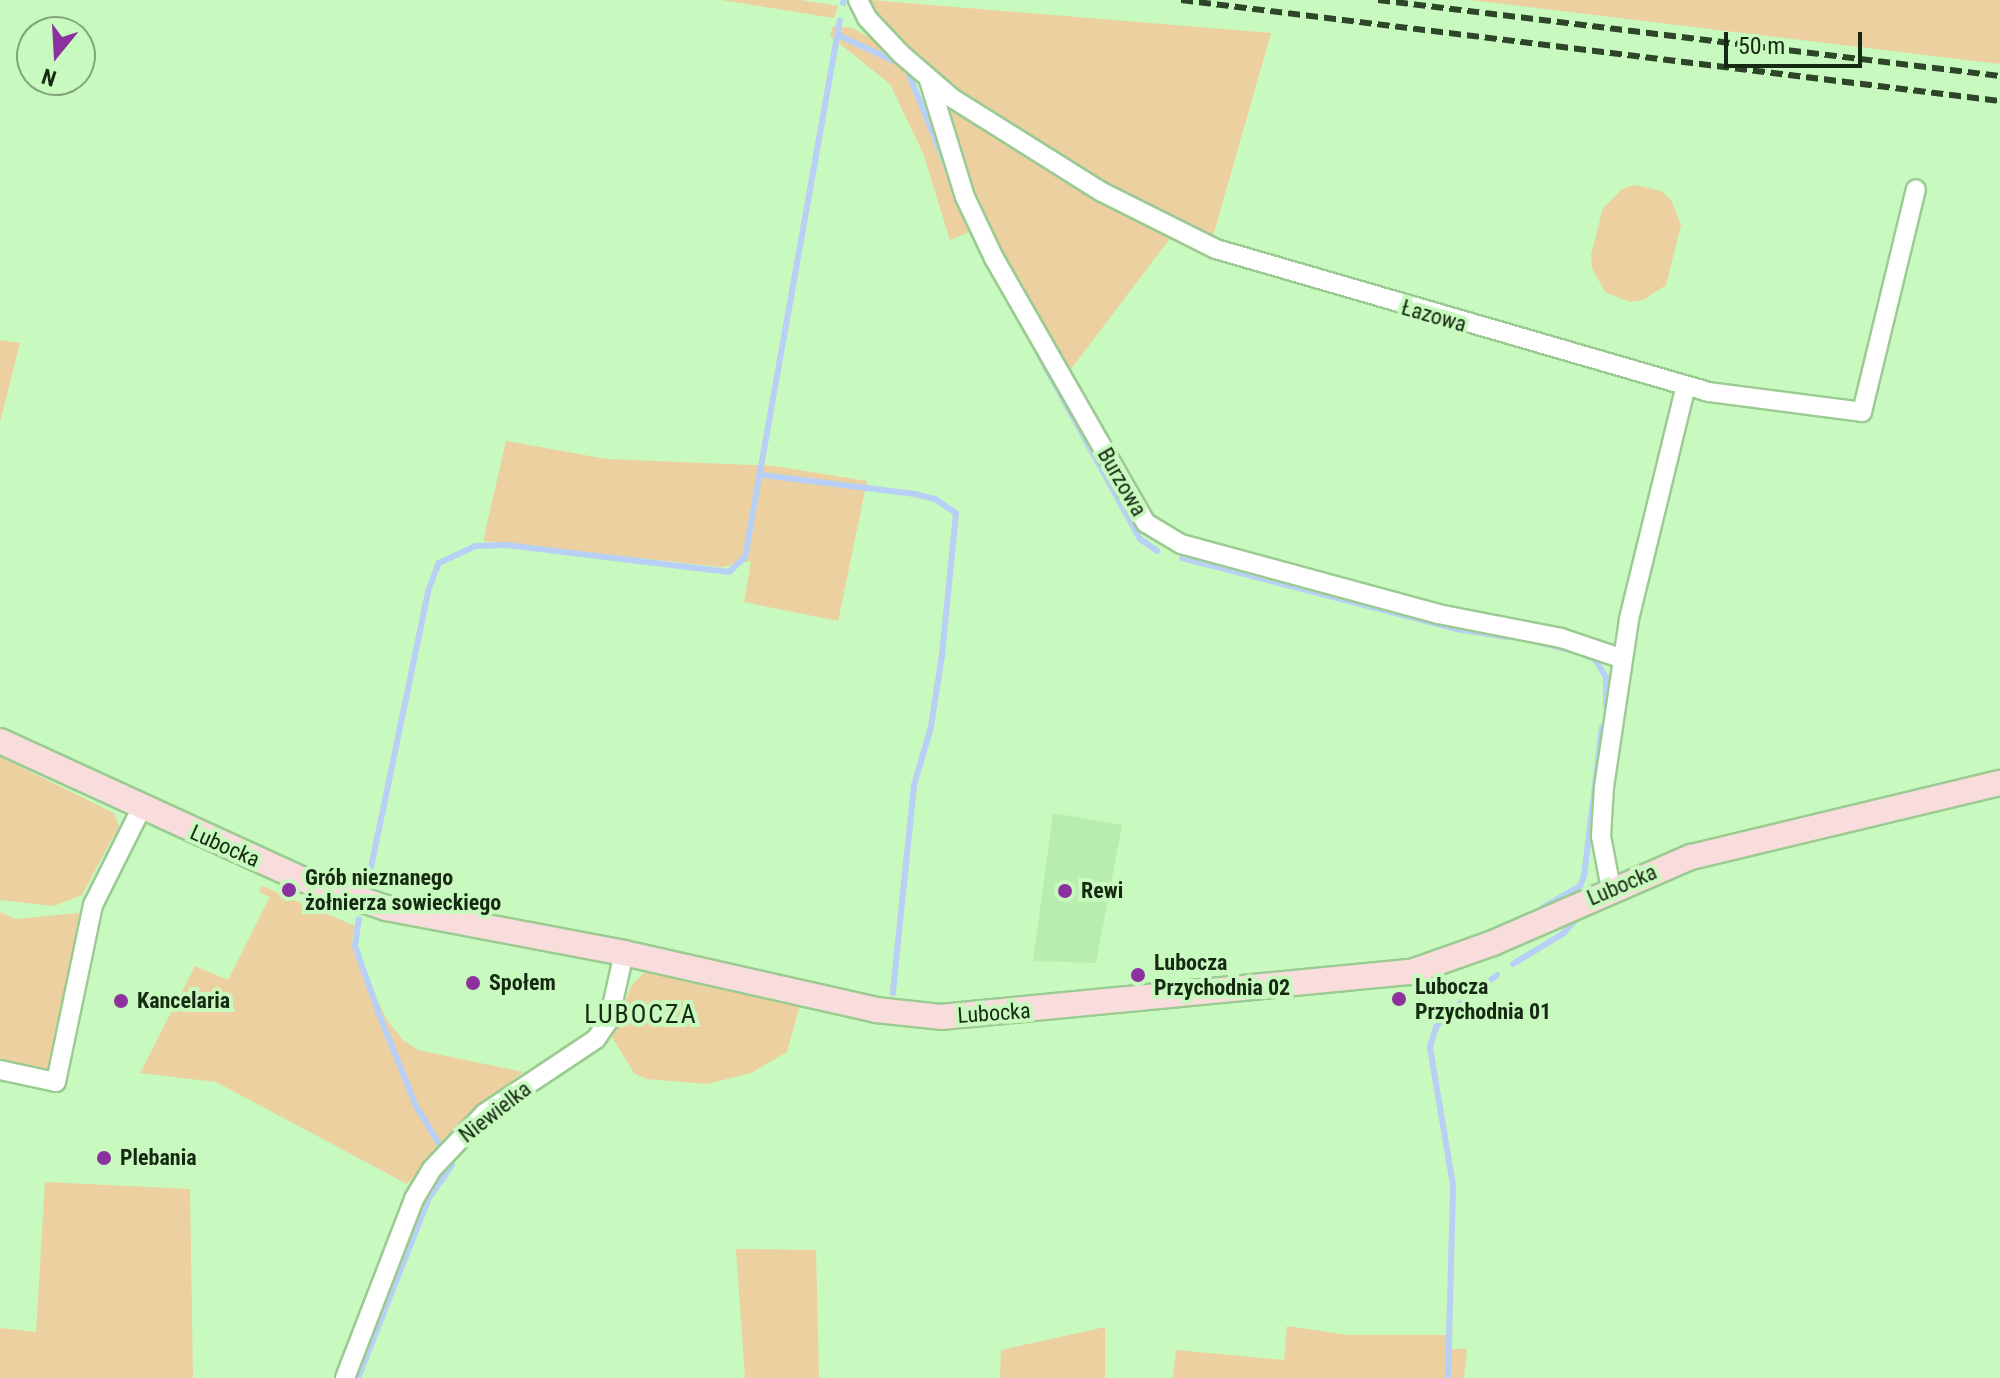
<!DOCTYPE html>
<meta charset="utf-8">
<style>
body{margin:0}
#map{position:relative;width:2000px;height:1378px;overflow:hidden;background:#c8f9be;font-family:"Roboto Condensed",sans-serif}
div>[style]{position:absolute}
.built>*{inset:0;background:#b8eead}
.green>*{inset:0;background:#ecd0a0}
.stream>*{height:6px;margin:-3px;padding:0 3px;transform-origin:3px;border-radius:3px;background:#b8cff6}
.roads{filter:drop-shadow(2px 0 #9bcb92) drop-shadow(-2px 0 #9bcb92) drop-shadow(0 2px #9bcb92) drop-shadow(0 -2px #9bcb92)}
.street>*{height:18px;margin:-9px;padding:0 9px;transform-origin:9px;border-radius:9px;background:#fff}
.secondary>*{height:24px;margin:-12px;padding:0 12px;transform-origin:12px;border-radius:12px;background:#f9dcdc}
.rail>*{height:6px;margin-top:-3px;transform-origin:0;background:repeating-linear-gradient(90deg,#2e452a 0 12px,transparent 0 18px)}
.dots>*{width:22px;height:22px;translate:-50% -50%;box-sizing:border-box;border:4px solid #c8f9be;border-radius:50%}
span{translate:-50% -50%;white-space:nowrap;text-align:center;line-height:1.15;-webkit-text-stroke:8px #c8f9be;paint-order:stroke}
.street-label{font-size:22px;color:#162913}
.poi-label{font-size:22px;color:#162913;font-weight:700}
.left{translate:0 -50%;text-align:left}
.quarter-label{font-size:26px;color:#162913;letter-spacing:2px}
.north{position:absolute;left:16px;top:16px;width:80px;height:80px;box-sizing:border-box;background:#c8f9be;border:2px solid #81a67a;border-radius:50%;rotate:198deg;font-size:22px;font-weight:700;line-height:32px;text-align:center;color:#162913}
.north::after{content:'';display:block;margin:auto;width:28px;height:36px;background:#8b329e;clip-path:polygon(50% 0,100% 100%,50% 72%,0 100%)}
.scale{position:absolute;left:1724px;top:32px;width:138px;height:36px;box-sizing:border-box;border:4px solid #162913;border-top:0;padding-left:10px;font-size:24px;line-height:28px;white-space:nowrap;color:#162913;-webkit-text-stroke:6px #c8f9be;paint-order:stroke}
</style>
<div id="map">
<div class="built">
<div style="clip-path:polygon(1053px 813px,1122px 825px,1096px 963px,1033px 961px)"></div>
</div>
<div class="green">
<div style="clip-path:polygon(721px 0,801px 0,838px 6px,834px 18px)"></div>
<div style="clip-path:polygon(871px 0,1271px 33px,1213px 236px,1167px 222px,1010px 127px,923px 65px,872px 16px)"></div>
<div style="clip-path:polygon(1471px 0,2000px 0,2000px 64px)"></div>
<div style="clip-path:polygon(833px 26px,852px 28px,886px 46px,905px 71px,969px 232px,950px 240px,923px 153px,890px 84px,830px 36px)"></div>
<div style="clip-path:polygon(960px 111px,1048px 169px,1171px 237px,1068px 373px,996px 252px,948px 131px,952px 112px)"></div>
<div style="clip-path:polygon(1635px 185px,1661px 191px,1671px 200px,1681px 225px,1666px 285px,1643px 300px,1630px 302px,1605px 292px,1592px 268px,1591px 255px,1603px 208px,1622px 189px)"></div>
<div style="clip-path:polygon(0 340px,20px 343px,0 422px)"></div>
<div style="clip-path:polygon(506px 441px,606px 459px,774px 466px,867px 481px,838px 621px,744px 602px,751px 561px,722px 567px,483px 541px)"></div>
<div style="clip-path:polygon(0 757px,114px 813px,119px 826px,82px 895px,54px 906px,0 900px)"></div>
<div style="clip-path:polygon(262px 886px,355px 926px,352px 939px,363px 970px,387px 1020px,403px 1040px,418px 1050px,523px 1072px,455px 1127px,407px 1184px,216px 1082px,140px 1073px,195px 966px,228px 980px,270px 897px,259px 892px)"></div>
<div style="clip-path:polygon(0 912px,15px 919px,79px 913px,68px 1009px,49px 1070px,0 1065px)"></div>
<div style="clip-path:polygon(656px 972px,800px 1004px,787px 1052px,751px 1073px,707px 1084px,646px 1079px,634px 1073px,612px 1037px,631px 986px,644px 973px)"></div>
<div style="clip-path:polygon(45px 1182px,190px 1189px,193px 1378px,0 1378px,0 1328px,36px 1332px)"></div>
<div style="clip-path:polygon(736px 1249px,816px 1250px,819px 1378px,745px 1378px)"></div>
<div style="clip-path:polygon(1287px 1326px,1348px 1335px,1447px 1335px,1447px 1349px,1467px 1349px,1464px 1378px,1173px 1378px,1176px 1350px,1284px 1360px)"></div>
<div style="clip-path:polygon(1105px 1327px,1105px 1378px,1000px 1378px,1001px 1350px)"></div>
</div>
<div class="stream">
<div style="left:843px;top:3px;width:3px;rotate:-72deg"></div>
<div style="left:838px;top:35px;width:64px;rotate:25deg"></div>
<div style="left:909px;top:75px;width:103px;rotate:67.7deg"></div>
<div style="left:964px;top:214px;width:49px;rotate:64.5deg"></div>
<div style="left:1040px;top:357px;width:208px;rotate:61.2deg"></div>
<div style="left:1140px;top:539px;width:21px;rotate:35deg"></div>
<div style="left:762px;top:475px;width:154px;rotate:7.1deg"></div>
<div style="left:915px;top:494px;width:21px;rotate:14deg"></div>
<div style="left:935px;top:499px;width:25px;rotate:34deg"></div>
<div style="left:956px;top:513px;width:143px;rotate:95.6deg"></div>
<div style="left:942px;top:655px;width:73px;rotate:98.7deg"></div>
<div style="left:931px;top:727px;width:60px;rotate:106.3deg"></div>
<div style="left:914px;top:785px;width:209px;rotate:95.8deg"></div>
<div style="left:1182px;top:558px;width:283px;rotate:14.5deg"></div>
<div style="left:1456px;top:629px;width:52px;rotate:8.9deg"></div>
<div style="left:1542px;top:643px;width:29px;rotate:14deg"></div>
<div style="left:1584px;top:655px;width:12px;rotate:20deg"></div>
<div style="left:1595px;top:659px;width:21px;rotate:59deg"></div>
<div style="left:1606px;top:677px;width:28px;rotate:90deg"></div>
<div style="left:368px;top:882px;width:297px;rotate:-78.3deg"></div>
<div style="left:428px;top:591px;width:30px;rotate:-69deg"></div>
<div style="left:439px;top:563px;width:40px;rotate:-25deg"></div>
<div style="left:475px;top:546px;width:31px;rotate:-2deg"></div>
<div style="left:506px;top:545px;width:225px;rotate:6.9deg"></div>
<div style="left:729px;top:572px;width:22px;rotate:-43deg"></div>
<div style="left:745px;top:557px;width:545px;rotate:-79.97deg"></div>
<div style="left:1542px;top:908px;width:44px;rotate:-30.1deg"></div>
<div style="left:1580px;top:886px;width:11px;rotate:-68deg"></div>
<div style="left:1584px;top:876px;width:150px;rotate:-83.1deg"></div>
<div style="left:1513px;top:964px;width:60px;rotate:-31.3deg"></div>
<div style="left:1564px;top:933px;width:21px;rotate:-49deg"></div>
<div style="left:358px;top:1378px;width:193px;rotate:-68.5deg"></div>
<div style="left:429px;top:1198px;width:40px;rotate:-55.1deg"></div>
<div style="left:452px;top:1165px;width:69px;rotate:-121.4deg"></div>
<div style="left:416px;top:1106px;width:96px;rotate:-112deg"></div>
<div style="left:380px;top:1017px;width:75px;rotate:-109.4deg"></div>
<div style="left:355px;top:946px;width:27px;rotate:-82deg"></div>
<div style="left:1448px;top:1378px;width:193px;rotate:-88.5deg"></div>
<div style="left:1453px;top:1185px;width:140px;rotate:-99.5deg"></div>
<div style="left:1430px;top:1047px;width:21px;rotate:-73deg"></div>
<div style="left:1436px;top:1027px;width:18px;rotate:-49deg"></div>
<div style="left:1448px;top:1013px;width:62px;rotate:-37.8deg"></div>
</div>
<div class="roads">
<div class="street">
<div style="left:858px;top:0;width:20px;rotate:63deg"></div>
<div style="left:867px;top:18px;width:50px;rotate:46.6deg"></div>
<div style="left:901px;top:54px;width:67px;rotate:40.8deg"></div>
<div style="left:952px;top:98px;width:177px;rotate:32.1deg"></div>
<div style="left:1102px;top:192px;width:127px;rotate:26.6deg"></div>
<div style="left:1216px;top:249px;width:513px;rotate:16.18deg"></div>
<div style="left:1709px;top:392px;width:154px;rotate:7.4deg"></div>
<div style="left:1862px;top:412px;width:229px;rotate:-76.4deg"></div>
<div style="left:929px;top:80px;width:122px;rotate:72.9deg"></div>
<div style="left:965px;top:197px;width:68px;rotate:64.6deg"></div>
<div style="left:994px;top:258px;width:305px;rotate:60.2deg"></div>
<div style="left:1146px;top:523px;width:41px;rotate:31deg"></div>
<div style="left:1181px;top:544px;width:266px;rotate:15.2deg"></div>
<div style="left:1438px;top:614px;width:125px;rotate:11deg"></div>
<div style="left:1561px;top:638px;width:65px;rotate:18.7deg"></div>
<div style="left:1611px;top:889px;width:54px;rotate:-100.7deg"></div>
<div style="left:1601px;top:836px;width:49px;rotate:-86.5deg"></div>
<div style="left:1604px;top:787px;width:170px;rotate:-81.5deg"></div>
<div style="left:1629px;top:619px;width:240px;rotate:-76.3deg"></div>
<div style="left:0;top:1070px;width:57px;rotate:12.1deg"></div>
<div style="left:56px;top:1082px;width:181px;rotate:-78.2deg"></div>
<div style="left:93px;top:905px;width:107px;rotate:-63.4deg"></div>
<div style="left:345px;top:1378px;width:192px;rotate:-68.9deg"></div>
<div style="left:414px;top:1199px;width:35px;rotate:-59deg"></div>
<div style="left:432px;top:1169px;width:77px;rotate:-46.6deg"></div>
<div style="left:485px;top:1113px;width:133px;rotate:-33.7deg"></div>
<div style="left:596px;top:1039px;width:23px;rotate:-56deg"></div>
<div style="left:609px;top:1020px;width:69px;rotate:-77.4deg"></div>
</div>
<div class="secondary">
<div style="left:0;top:741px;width:331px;rotate:24.6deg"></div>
<div style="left:301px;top:879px;width:90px;rotate:18.8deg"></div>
<div style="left:386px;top:908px;width:242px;rotate:10.7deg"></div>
<div style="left:624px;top:953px;width:258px;rotate:12.7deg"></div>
<div style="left:876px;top:1010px;width:65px;rotate:6.1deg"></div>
<div style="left:941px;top:1017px;width:472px;rotate:-5.5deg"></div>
<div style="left:1411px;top:972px;width:87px;rotate:-19.5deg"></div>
<div style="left:1493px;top:943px;width:216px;rotate:-23.5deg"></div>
<div style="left:1691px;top:857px;width:318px;rotate:-13.5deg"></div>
</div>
</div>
<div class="rail">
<div style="left:1181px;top:0;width:825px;rotate:7.03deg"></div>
<div style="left:1378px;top:0;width:627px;rotate:6.97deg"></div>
</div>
<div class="dots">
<div style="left:289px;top:890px;background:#8b329e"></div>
<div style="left:1065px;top:891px;background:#8b329e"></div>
<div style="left:1138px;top:975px;background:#8b329e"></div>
<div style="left:473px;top:983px;background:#8b329e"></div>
<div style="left:1399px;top:999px;background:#8b329e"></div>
<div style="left:121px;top:1001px;background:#8b329e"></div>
<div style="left:104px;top:1158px;background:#8b329e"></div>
</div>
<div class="street-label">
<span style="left:1434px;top:316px;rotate:16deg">Łazowa</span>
<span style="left:1122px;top:482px;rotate:60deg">Burzowa</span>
<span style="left:225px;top:846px;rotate:24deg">Lubocka</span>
<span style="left:1622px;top:885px;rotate:-23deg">Lubocka</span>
<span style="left:994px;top:1013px;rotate:-4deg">Lubocka</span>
<span style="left:495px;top:1112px;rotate:-38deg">Niewielka</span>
</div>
<div class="poi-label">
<span class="left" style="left:305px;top:890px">Grób nieznanego<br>żołnierza sowieckiego</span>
<span class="left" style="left:1081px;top:891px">Rewi</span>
<span class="left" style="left:1154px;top:975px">Lubocza<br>Przychodnia 02</span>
<span class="left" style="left:489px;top:983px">Społem</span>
<span class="left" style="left:1415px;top:999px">Lubocza<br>Przychodnia 01</span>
<span class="left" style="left:137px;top:1001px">Kancelaria</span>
<span class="left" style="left:120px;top:1158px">Plebania</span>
</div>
<div class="quarter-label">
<span style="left:641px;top:1015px">LUBOCZA</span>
</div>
<div class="north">N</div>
<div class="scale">50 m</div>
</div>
